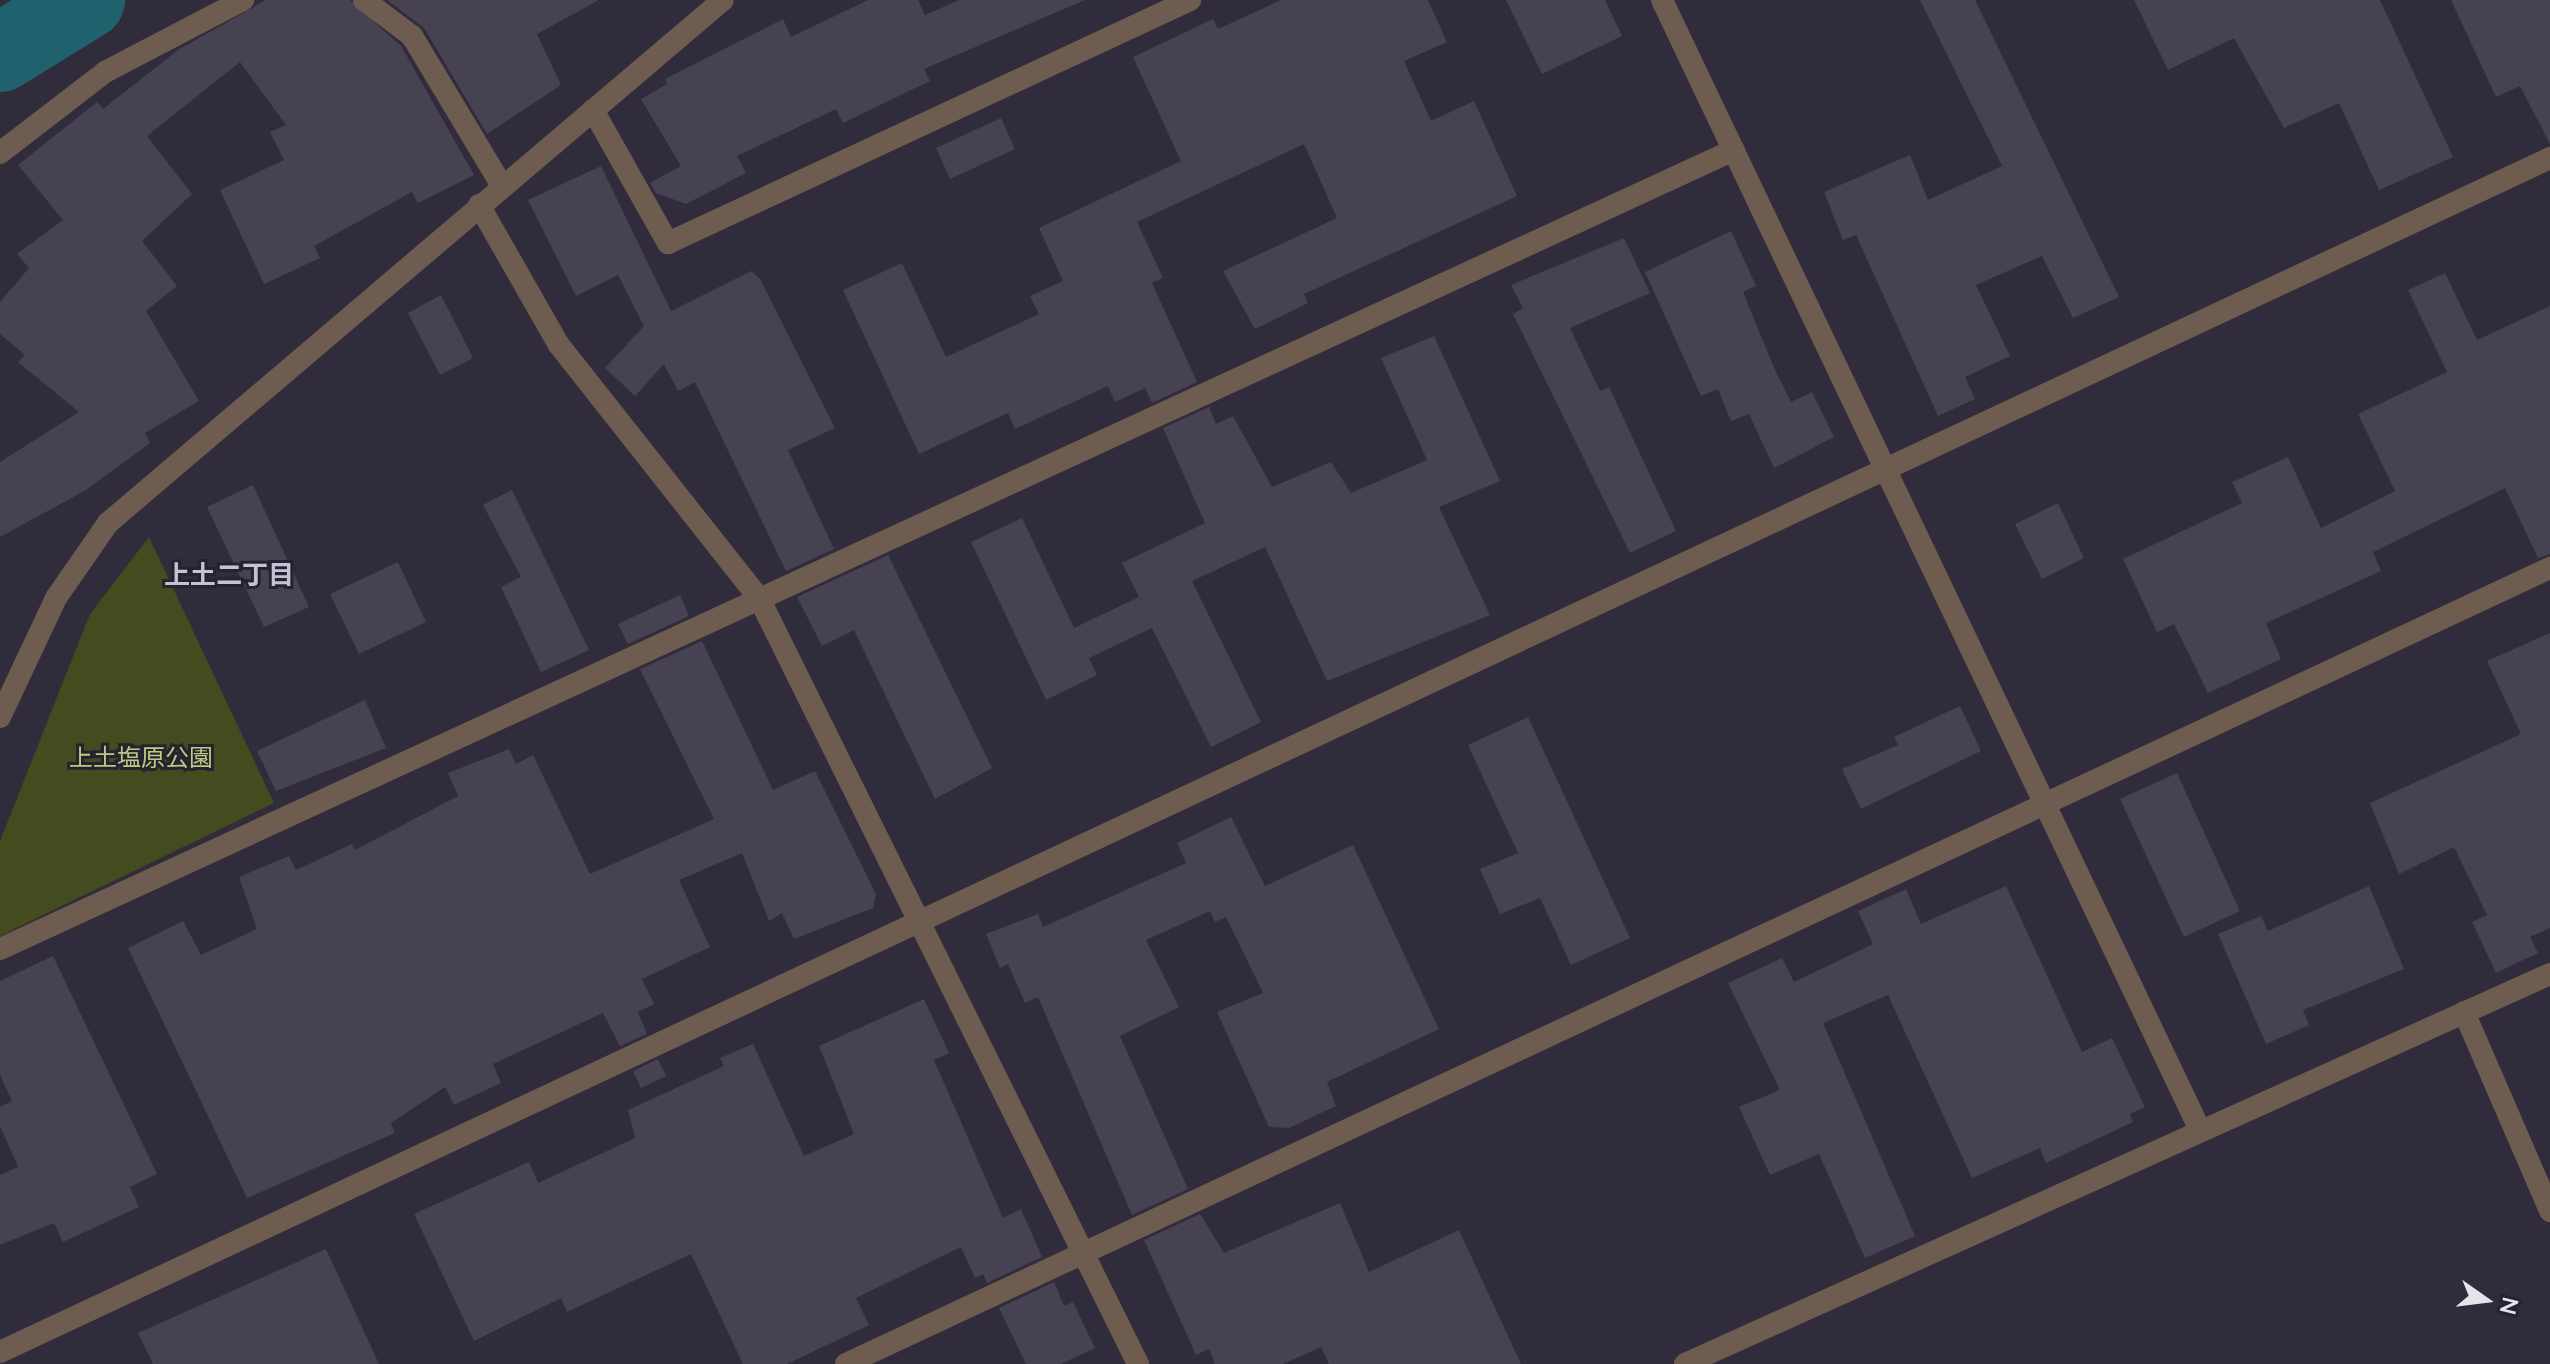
<!DOCTYPE html>
<meta charset="utf-8">
<style>
body{margin:0}
#map{position:relative;width:2550px;height:1364px;overflow:hidden;background:#302c3b;font-family:Lato,"Noto Sans JP",sans-serif}
div>[style]{position:absolute}
.green>*{inset:0;background:#444b1f}
.river>*{height:78px;margin:-39px;padding:0 39px;transform-origin:39px;border-radius:39px;background:#1f626e}
.building>*{inset:0;background:#464252}
.minor>*{height:22px;margin:-11px;padding:0 11px;transform-origin:11px;border-radius:11px;background:#6d5c4f}
.tertiary>*{height:22px;margin:-11px;padding:0 11px;transform-origin:11px;border-radius:11px;background:#6d5c4f}
span{translate:-50% -50%;white-space:nowrap;text-align:center;line-height:1.15;-webkit-text-stroke:6px #262231;paint-order:stroke}
.park-label{font-size:24px;color:#bcc97f}
.neighbourhood-label{font-size:26px;color:#c6c1d4;font-weight:700}
.north{position:absolute;left:2446px;top:1260px;width:80px;height:80px;-webkit-text-stroke:6px #262231;paint-order:stroke;rotate:104deg;font-size:22px;font-weight:700;line-height:32px;text-align:center;color:#e6e3ed}
.north::after{content:'';display:block;margin:auto;width:28px;height:36px;background:#e6e3ed;clip-path:polygon(50% 0,100% 100%,50% 72%,0 100%)}
</style>
<div id="map">
<div class="green">
<div style="clip-path:polygon(149px 537px,274px 803px,0 936px,0 841px,90px 614px)"></div>
</div>
<div class="river">
<div style="left:0;top:53px;width:101px;rotate:-31.6deg"></div>
</div>
<div class="building">
<div style="clip-path:polygon(266px 0,350px 0,401px 46px,474px 175px,418px 203px,412px 192px,314px 246px,320px 258px,264px 284px,220px 190px,284px 160px,270px 132px,286px 125px,240px 62px,147px 136px,192px 194px,142px 241px,177px 286px,146px 311px,199px 401px,145px 433px,150px 443px,86px 490px,0 537px,0 462px,79px 412px,18px 362px,25px 355px,0 334px,0 302px,29px 268px,17px 254px,63px 220px,18px 165px,97px 102px,103px 109px,178px 50px)"></div>
<div style="clip-path:polygon(387px 0,599px 0,537px 34px,561px 85px,487px 134px,424px 28px)"></div>
<div style="clip-path:polygon(868px 0,918px 0,925px 15px,959px 0,1085px 0,924px 69px,930px 81px,843px 123px,836px 109px,737px 156px,746px 173px,686px 204px,656px 193px,650px 183px,681px 166px,641px 99px,667px 84px,665px 79px,783px 19px,791px 37px)"></div>
<div style="clip-path:polygon(1281px 0,1428px 0,1447px 42px,1404px 61px,1431px 121px,1474px 101px,1517px 196px,1304px 294px,1308px 303px,1255px 329px,1223px 271px,1337px 218px,1304px 144px,1137px 222px,1163px 278px,1152px 283px,1197px 382px,1152px 403px,1145px 388px,1115px 402px,1108px 386px,1015px 429px,1008px 413px,919px 454px,843px 290px,902px 263px,946px 357px,1039px 314px,1030px 296px,1063px 281px,1039px 228px,1181px 161px,1133px 57px,1213px 19px,1218px 29px)"></div>
<div style="clip-path:polygon(1506px 0,1605px 0,1622px 36px,1542px 74px)"></div>
<div style="clip-path:polygon(1920px 0,1975px 0,2119px 297px,2073px 318px,2042px 256px,1976px 285px,2010px 356px,1965px 377px,1975px 399px,1938px 416px,1856px 235px,1843px 240px,1824px 192px,1910px 155px,1928px 200px,2002px 166px)"></div>
<div style="clip-path:polygon(2134px 0,2380px 0,2453px 157px,2379px 190px,2339px 103px,2284px 128px,2234px 38px,2168px 70px)"></div>
<div style="clip-path:polygon(2451px 0,2550px 0,2550px 144px,2520px 86px,2496px 97px)"></div>
<div style="clip-path:polygon(1001px 118px,1015px 149px,950px 179px,936px 148px)"></div>
<div style="clip-path:polygon(601px 166px,671px 311px,751px 271px,760px 279px,835px 428px,788px 450px,834px 549px,786px 571px,695px 382px,678px 391px,664px 364px,635px 396px,605px 368px,644px 326px,618px 275px,576px 296px,528px 200px)"></div>
<div style="clip-path:polygon(1731px 231px,1756px 286px,1743px 292px,1775px 370px,1791px 402px,1812px 392px,1834px 437px,1774px 468px,1749px 414px,1731px 421px,1718px 389px,1701px 396px,1645px 272px)"></div>
<div style="clip-path:polygon(1624px 238px,1650px 293px,1570px 328px,1600px 391px,1609px 387px,1676px 531px,1630px 553px,1513px 314px,1523px 308px,1511px 285px)"></div>
<div style="clip-path:polygon(2445px 273px,2477px 340px,2550px 306px,2550px 554px,2538px 558px,2505px 488px,2373px 552px,2381px 571px,2266px 623px,2281px 659px,2208px 693px,2174px 624px,2157px 632px,2123px 559px,2242px 503px,2232px 482px,2288px 457px,2321px 528px,2395px 491px,2358px 414px,2447px 372px,2408px 290px)"></div>
<div style="clip-path:polygon(441px 295px,473px 358px,440px 375px,408px 313px)"></div>
<div style="clip-path:polygon(1434px 336px,1500px 481px,1439px 507px,1490px 615px,1327px 681px,1265px 547px,1192px 581px,1261px 722px,1211px 747px,1152px 628px,1089px 658px,1097px 675px,1046px 700px,971px 542px,1022px 518px,1074px 628px,1139px 597px,1122px 563px,1205px 523px,1163px 428px,1209px 407px,1216px 424px,1233px 416px,1272px 487px,1331px 462px,1351px 493px,1427px 460px,1381px 358px)"></div>
<div style="clip-path:polygon(253px 485px,309px 607px,264px 627px,207px 507px)"></div>
<div style="clip-path:polygon(512px 490px,589px 650px,541px 672px,501px 587px,521px 577px,483px 505px)"></div>
<div style="clip-path:polygon(2058px 503px,2084px 558px,2042px 579px,2015px 524px)"></div>
<div style="clip-path:polygon(888px 555px,992px 768px,935px 799px,854px 630px,822px 646px,797px 597px)"></div>
<div style="clip-path:polygon(398px 562px,426px 622px,359px 654px,330px 594px)"></div>
<div style="clip-path:polygon(680px 595px,689px 616px,628px 644px,618px 624px)"></div>
<div style="clip-path:polygon(2550px 633px,2550px 928px,2530px 937px,2538px 953px,2496px 973px,2472px 922px,2487px 915px,2454px 847px,2399px 874px,2370px 803px,2521px 734px,2487px 661px)"></div>
<div style="clip-path:polygon(702px 641px,773px 790px,815px 771px,876px 894px,873px 908px,794px 939px,782px 913px,769px 921px,742px 853px,679px 880px,710px 947px,642px 979px,654px 1004px,638px 1012px,647px 1034px,620px 1046px,603px 1013px,493px 1064px,501px 1083px,454px 1105px,445px 1087px,391px 1123px,395px 1133px,247px 1198px,128px 948px,183px 921px,201px 955px,257px 929px,239px 877px,289px 856px,296px 870px,352px 844px,355px 850px,458px 796px,448px 773px,509px 749px,516px 764px,533px 755px,590px 874px,714px 819px,640px 669px)"></div>
<div style="clip-path:polygon(365px 700px,386px 748px,276px 791px,257px 751px)"></div>
<div style="clip-path:polygon(1960px 706px,1981px 751px,1861px 809px,1842px 769px,1898px 745px,1894px 737px)"></div>
<div style="clip-path:polygon(1528px 717px,1630px 938px,1571px 965px,1540px 898px,1500px 914px,1480px 869px,1518px 853px,1468px 745px)"></div>
<div style="clip-path:polygon(2177px 773px,2240px 911px,2184px 937px,2120px 799px)"></div>
<div style="clip-path:polygon(1231px 817px,1265px 886px,1353px 845px,1439px 1029px,1327px 1082px,1336px 1106px,1289px 1128px,1269px 1127px,1217px 1012px,1263px 993px,1226px 917px,1215px 922px,1210px 911px,1146px 940px,1179px 1007px,1120px 1036px,1188px 1189px,1132px 1215px,1038px 997px,1025px 1003px,1008px 964px,1000px 968px,986px 934px,1038px 914px,1043px 927px,1186px 863px,1177px 843px)"></div>
<div style="clip-path:polygon(2006px 886px,2082px 1052px,2112px 1038px,2145px 1107px,2130px 1114px,2133px 1122px,2046px 1163px,2040px 1148px,1972px 1178px,1888px 995px,1823px 1023px,1915px 1236px,1865px 1258px,1819px 1154px,1770px 1175px,1739px 1107px,1780px 1090px,1728px 983px,1782px 958px,1794px 982px,1873px 944px,1858px 911px,1906px 889px,1921px 924px)"></div>
<div style="clip-path:polygon(2369px 886px,2404px 969px,2303px 1010px,2309px 1025px,2266px 1044px,2218px 934px,2261px 916px,2268px 931px)"></div>
<div style="clip-path:polygon(53px 956px,157px 1174px,130px 1187px,139px 1207px,63px 1242px,54px 1223px,0 1245px,0 1175px,18px 1167px,0 1126px,0 1107px,12px 1101px,0 1075px,0 981px)"></div>
<div style="clip-path:polygon(924px 999px,949px 1053px,934px 1060px,1003px 1218px,1021px 1209px,1042px 1257px,987px 1283px,983px 1274px,975px 1278px,961px 1247px,856px 1298px,869px 1325px,787px 1364px,743px 1364px,691px 1254px,567px 1312px,561px 1298px,474px 1341px,414px 1214px,529px 1162px,538px 1183px,635px 1138px,628px 1110px,724px 1066px,720px 1058px,753px 1044px,804px 1156px,854px 1134px,819px 1046px)"></div>
<div style="clip-path:polygon(658px 1059px,666px 1076px,641px 1088px,633px 1071px)"></div>
<div style="clip-path:polygon(1340px 1203px,1369px 1272px,1459px 1230px,1521px 1364px,1329px 1364px,1321px 1347px,1283px 1364px,1215px 1364px,1209px 1349px,1196px 1355px,1144px 1240px,1200px 1214px,1224px 1253px)"></div>
<div style="clip-path:polygon(326px 1249px,379px 1364px,153px 1364px,138px 1333px)"></div>
<div style="clip-path:polygon(1054px 1282px,1064px 1306px,1073px 1302px,1095px 1348px,1061px 1364px,1026px 1364px,999px 1308px)"></div>
</div>
<div class="minor">
<div style="left:364px;top:0;width:60px;rotate:36.9deg"></div>
<div style="left:412px;top:36px;width:175px;rotate:59deg"></div>
<div style="left:1662px;top:0;width:1252px;rotate:64.54deg"></div>
<div style="left:593px;top:110px;width:153px;rotate:60.6deg"></div>
<div style="left:668px;top:243px;width:576px;rotate:-24.96deg"></div>
<div style="left:0;top:153px;width:133px;rotate:-37.6deg"></div>
<div style="left:105px;top:72px;width:156px;rotate:-27.6deg"></div>
<div style="left:479px;top:205px;width:161px;rotate:60.3deg"></div>
<div style="left:559px;top:345px;width:323px;rotate:51.7deg"></div>
<div style="left:759px;top:598px;width:855px;rotate:63.67deg"></div>
<div style="left:0;top:717px;width:132px;rotate:-64.8deg"></div>
<div style="left:56px;top:598px;width:91px;rotate:-55.3deg"></div>
<div style="left:108px;top:523px;width:807px;rotate:-40.38deg"></div>
<div style="left:0;top:949px;width:1909px;rotate:-24.74deg"></div>
<div style="left:2464px;top:1012px;width:217px;rotate:66.6deg"></div>
<div style="left:846px;top:1364px;width:1881px;rotate:-25.04deg"></div>
<div style="left:1685px;top:1364px;width:949px;rotate:-24.27deg"></div>
</div>
<div class="tertiary">
<div style="left:0;top:1352px;width:2816px;rotate:-25.09deg"></div>
</div>
<div class="park-label">
<span style="left:141px;top:757px">上土塩原公園</span>
</div>
<div class="neighbourhood-label">
<span style="left:229px;top:575px">上土二丁目</span>
</div>
<div class="north">N</div>
</div>
